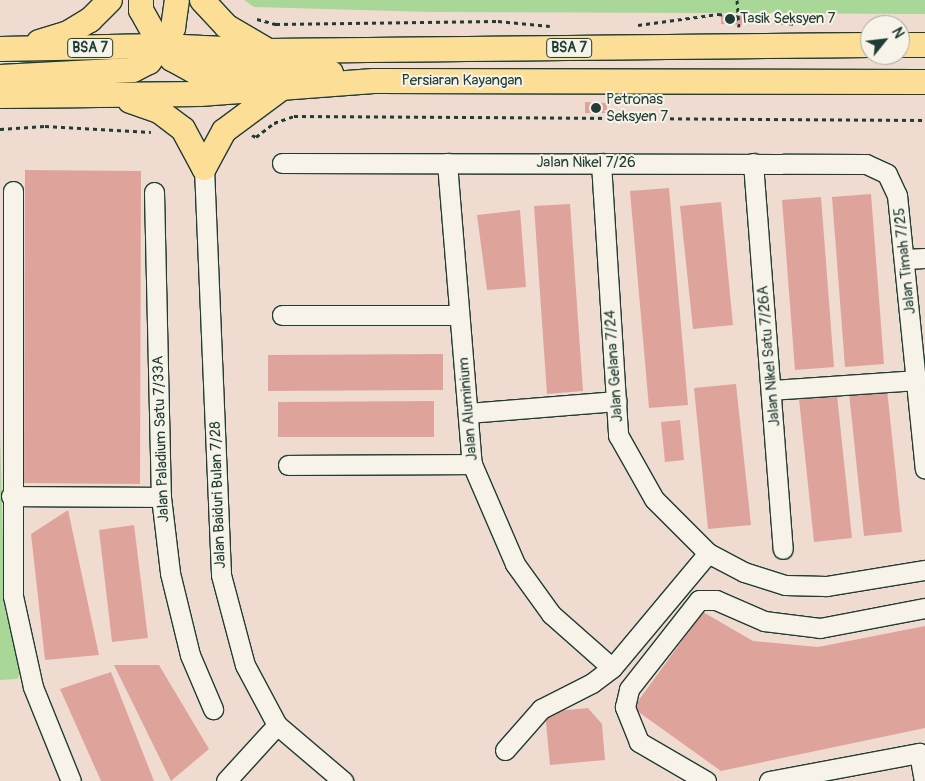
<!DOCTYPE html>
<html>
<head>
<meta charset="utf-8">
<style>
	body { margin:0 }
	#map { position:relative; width:925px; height:781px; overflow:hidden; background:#f0dbd1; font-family:Pangolin,sans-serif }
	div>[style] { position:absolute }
	.green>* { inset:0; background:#a9d797 }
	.building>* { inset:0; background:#dea49c }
	.path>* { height:3px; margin-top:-1.5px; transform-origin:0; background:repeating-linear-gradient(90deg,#1f3d34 0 4px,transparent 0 8px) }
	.roads { filter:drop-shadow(1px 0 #1f3d34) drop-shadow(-1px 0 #1f3d34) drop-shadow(0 1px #1f3d34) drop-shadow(0 -1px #1f3d34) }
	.minor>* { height:19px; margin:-9.5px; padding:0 9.5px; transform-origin:9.5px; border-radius:9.5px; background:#f7f3e8 }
	.major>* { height:24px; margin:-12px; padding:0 12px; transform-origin:12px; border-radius:12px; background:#fdde96 }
	.dots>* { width:14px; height:14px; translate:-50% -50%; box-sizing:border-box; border:2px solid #f7f3e8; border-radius:50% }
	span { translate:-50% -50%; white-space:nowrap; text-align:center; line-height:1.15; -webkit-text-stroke:4px #f7f3e8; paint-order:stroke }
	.shield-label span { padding:1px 4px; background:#f7f3e8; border:1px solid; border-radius:4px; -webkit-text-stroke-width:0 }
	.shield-label { font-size:14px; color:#1f3d34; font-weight:700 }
	.poi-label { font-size:15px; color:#1f3d34 }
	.left { translate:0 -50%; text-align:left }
	.street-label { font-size:15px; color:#1f3d34 }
	.north { position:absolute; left:860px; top:15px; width:50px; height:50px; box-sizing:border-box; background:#f7f3e8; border:1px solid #a1aaa0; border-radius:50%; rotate:61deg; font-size:14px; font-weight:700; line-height:20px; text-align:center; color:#1f3d34 }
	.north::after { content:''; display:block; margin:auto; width:18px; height:22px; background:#1f3d34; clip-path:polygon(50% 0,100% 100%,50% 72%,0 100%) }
</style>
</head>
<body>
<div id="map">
	<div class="green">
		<div style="clip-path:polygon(244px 0,925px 0,925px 14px,432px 12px,254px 7px)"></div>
		<div style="clip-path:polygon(0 433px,5px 611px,23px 670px,17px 679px,0 680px)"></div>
	</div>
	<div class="building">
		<div style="clip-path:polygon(721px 15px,742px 15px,742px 25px,721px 24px)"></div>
		<div style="clip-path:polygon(585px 102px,607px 103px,607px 113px,585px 113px)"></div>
		<div style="clip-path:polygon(25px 170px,141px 171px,140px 484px,24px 483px)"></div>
		<div style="clip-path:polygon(669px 188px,688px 405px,649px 408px,630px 191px)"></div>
		<div style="clip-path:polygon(871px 194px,884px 364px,845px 367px,832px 197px)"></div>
		<div style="clip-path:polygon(821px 197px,834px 367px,795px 370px,782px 200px)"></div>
		<div style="clip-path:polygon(721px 202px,733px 325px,693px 329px,680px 206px)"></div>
		<div style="clip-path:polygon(570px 204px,583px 391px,547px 394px,534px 206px)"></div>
		<div style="clip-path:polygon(520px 210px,526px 287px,487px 290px,477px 215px)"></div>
		<div style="clip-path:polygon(443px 354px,443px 390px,268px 391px,268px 355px)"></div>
		<div style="clip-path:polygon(736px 384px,751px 525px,708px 529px,694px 388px)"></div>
		<div style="clip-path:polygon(887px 389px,902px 532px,864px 536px,849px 393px)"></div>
		<div style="clip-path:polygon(837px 395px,852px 538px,814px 542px,799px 399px)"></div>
		<div style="clip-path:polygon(434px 401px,434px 437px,278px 437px,278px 402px)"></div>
		<div style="clip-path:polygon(680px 420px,684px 460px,665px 462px,661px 422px)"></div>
		<div style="clip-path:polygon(68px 510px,99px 655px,45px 660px,31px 534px)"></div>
		<div style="clip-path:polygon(134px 525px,148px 638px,112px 642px,99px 530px)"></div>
		<div style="clip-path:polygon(703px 612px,753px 641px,818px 647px,925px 626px,925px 728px,721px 771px,633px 708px)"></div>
		<div style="clip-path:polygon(114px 665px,159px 665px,209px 749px,171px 781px)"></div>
		<div style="clip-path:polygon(111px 672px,154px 781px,101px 781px,60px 689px)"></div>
		<div style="clip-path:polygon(588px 708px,602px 724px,605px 760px,550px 765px,545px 712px)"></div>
	</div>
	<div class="path">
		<div style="left:737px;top:0;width:27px;rotate:86deg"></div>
		<div style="left:257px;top:19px;width:20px;rotate:15deg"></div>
		<div style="left:276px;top:24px;width:222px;rotate:-0.8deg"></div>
		<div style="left:498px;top:21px;width:52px;rotate:5.5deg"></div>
		<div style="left:638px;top:25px;width:81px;rotate:-7.8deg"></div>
		<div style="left:718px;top:14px;width:78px;rotate:7.4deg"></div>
		<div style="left:0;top:129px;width:45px;rotate:-3.8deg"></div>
		<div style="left:45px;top:126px;width:106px;rotate:3.2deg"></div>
		<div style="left:252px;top:135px;width:4px;rotate:27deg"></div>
		<div style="left:256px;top:137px;width:23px;rotate:-38deg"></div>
		<div style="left:274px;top:123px;width:21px;rotate:-19deg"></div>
		<div style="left:294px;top:116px;width:631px;rotate:0.36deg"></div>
	</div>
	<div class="roads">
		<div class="minor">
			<div style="left:282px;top:163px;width:584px;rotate:0.1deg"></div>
			<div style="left:866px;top:164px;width:23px;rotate:25deg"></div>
			<div style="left:887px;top:174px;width:23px;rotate:65deg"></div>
			<div style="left:897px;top:195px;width:275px;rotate:84.2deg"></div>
			<div style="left:447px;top:163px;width:302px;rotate:85.3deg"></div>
			<div style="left:472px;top:464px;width:109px;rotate:66.7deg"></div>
			<div style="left:515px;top:564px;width:62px;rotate:54.2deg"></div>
			<div style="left:551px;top:614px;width:81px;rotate:41.5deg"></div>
			<div style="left:601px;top:163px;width:273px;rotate:86.4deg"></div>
			<div style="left:618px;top:435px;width:73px;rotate:60.6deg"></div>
			<div style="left:654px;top:499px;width:76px;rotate:45deg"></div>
			<div style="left:708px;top:553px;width:41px;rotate:27.8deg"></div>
			<div style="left:744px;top:572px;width:43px;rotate:17.6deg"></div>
			<div style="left:785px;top:585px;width:41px;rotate:1.4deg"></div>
			<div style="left:826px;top:586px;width:100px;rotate:-9.2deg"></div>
			<div style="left:753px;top:163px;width:387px;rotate:85.6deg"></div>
			<div style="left:204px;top:168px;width:407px;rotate:87.6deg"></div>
			<div style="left:221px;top:575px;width:93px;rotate:75.1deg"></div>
			<div style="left:245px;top:665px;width:68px;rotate:61.9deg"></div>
			<div style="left:277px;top:725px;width:87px;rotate:40.3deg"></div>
			<div style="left:13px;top:191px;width:405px;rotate:90deg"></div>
			<div style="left:13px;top:596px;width:93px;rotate:77.6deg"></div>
			<div style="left:33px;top:687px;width:101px;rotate:68deg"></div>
			<div style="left:154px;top:192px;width:305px;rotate:88.7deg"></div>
			<div style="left:161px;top:497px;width:77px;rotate:83.2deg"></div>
			<div style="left:170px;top:573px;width:84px;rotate:76.3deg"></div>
			<div style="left:190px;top:655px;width:59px;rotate:66.9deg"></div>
			<div style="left:905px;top:259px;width:20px;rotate:-3deg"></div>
			<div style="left:282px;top:315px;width:177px"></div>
			<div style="left:771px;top:390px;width:145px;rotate:-3.9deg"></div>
			<div style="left:468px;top:413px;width:149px;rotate:-4.6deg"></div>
			<div style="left:288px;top:465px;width:184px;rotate:-0.3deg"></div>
			<div style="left:11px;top:496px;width:150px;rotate:0.4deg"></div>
			<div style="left:505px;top:750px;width:55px;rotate:-48.7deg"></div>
			<div style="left:541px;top:709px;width:57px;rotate:-27deg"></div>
			<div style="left:592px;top:683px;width:25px;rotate:-37deg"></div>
			<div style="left:612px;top:668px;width:150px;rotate:-50.1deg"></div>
			<div style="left:226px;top:781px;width:76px;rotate:-47.7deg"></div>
			<div style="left:706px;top:781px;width:78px;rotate:-149.8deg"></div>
			<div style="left:639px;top:742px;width:38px;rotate:-112deg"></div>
			<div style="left:625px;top:707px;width:18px;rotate:-77deg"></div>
			<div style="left:629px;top:689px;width:113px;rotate:-51.8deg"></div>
			<div style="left:699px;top:600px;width:17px"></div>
			<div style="left:716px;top:600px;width:52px;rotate:23.6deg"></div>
			<div style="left:764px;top:621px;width:56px;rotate:7.1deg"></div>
			<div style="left:820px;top:628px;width:107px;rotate:-10.8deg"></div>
			<div style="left:769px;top:781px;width:153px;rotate:-10.6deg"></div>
			<div style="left:919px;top:753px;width:28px;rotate:80deg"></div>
		</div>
		<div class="major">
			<div style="left:141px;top:0;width:10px;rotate:90deg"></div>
			<div style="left:141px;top:10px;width:41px;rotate:60.9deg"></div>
			<div style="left:161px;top:46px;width:17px;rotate:50deg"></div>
			<div style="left:172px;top:59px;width:25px;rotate:29deg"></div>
			<div style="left:194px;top:71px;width:137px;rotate:0.8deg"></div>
			<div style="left:202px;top:0;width:35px;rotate:47deg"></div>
			<div style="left:226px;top:26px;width:45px;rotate:30.5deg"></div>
			<div style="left:39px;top:42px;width:30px;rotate:-17deg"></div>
			<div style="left:68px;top:33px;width:26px;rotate:-31deg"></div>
			<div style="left:90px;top:20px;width:28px;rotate:-45deg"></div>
			<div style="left:900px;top:45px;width:25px"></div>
			<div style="left:0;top:49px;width:161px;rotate:-1.1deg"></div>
			<div style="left:161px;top:46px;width:107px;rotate:2.7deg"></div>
			<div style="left:268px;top:51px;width:602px;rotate:-0.57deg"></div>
			<div style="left:0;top:77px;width:133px;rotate:-3deg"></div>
			<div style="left:133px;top:70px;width:18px;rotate:-27deg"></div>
			<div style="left:149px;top:62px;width:42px;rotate:-54.8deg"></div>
			<div style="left:173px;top:28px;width:28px;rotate:-82deg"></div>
			<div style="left:0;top:96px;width:200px;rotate:-0.6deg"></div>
			<div style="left:200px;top:94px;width:174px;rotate:-4.3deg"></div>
			<div style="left:374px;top:81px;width:551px;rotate:0.1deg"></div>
			<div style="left:130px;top:101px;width:31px;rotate:19deg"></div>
			<div style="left:159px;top:111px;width:30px;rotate:37deg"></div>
			<div style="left:183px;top:129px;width:44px;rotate:61.7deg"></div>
			<div style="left:204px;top:168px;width:42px;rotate:-61.6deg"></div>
			<div style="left:224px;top:131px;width:69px;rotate:-36.7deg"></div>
		</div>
	</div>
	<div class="dots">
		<div style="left:730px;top:19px;background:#1f3d34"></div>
		<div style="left:596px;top:108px;background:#1f3d34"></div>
	</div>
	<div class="shield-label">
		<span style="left:90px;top:48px">BSA 7</span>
		<span style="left:569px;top:48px">BSA 7</span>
	</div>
	<div class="poi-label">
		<span class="left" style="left:740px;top:19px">Tasik Seksyen 7</span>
		<span class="left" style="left:606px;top:108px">Petronas<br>Seksyen 7</span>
	</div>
	<div class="street-label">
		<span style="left:462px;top:81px">Persiaran Kayangan</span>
		<span style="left:586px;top:163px">Jalan Nikel 7/26</span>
		<span style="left:905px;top:261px;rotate:-96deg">Jalan Timah 7/25</span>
		<span style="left:769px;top:356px;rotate:-95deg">Jalan Nikel Satu 7/26A</span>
		<span style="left:614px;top:366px;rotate:-94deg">Jalan Gelana 7/24</span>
		<span style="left:468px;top:409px;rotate:-95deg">Jalan Aluminium</span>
		<span style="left:161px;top:439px;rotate:-92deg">Jalan Paladium Satu 7/33A</span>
		<span style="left:218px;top:495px;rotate:-92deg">Jalan Baiduri Bulan 7/28</span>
	</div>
	<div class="north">N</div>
</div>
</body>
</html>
